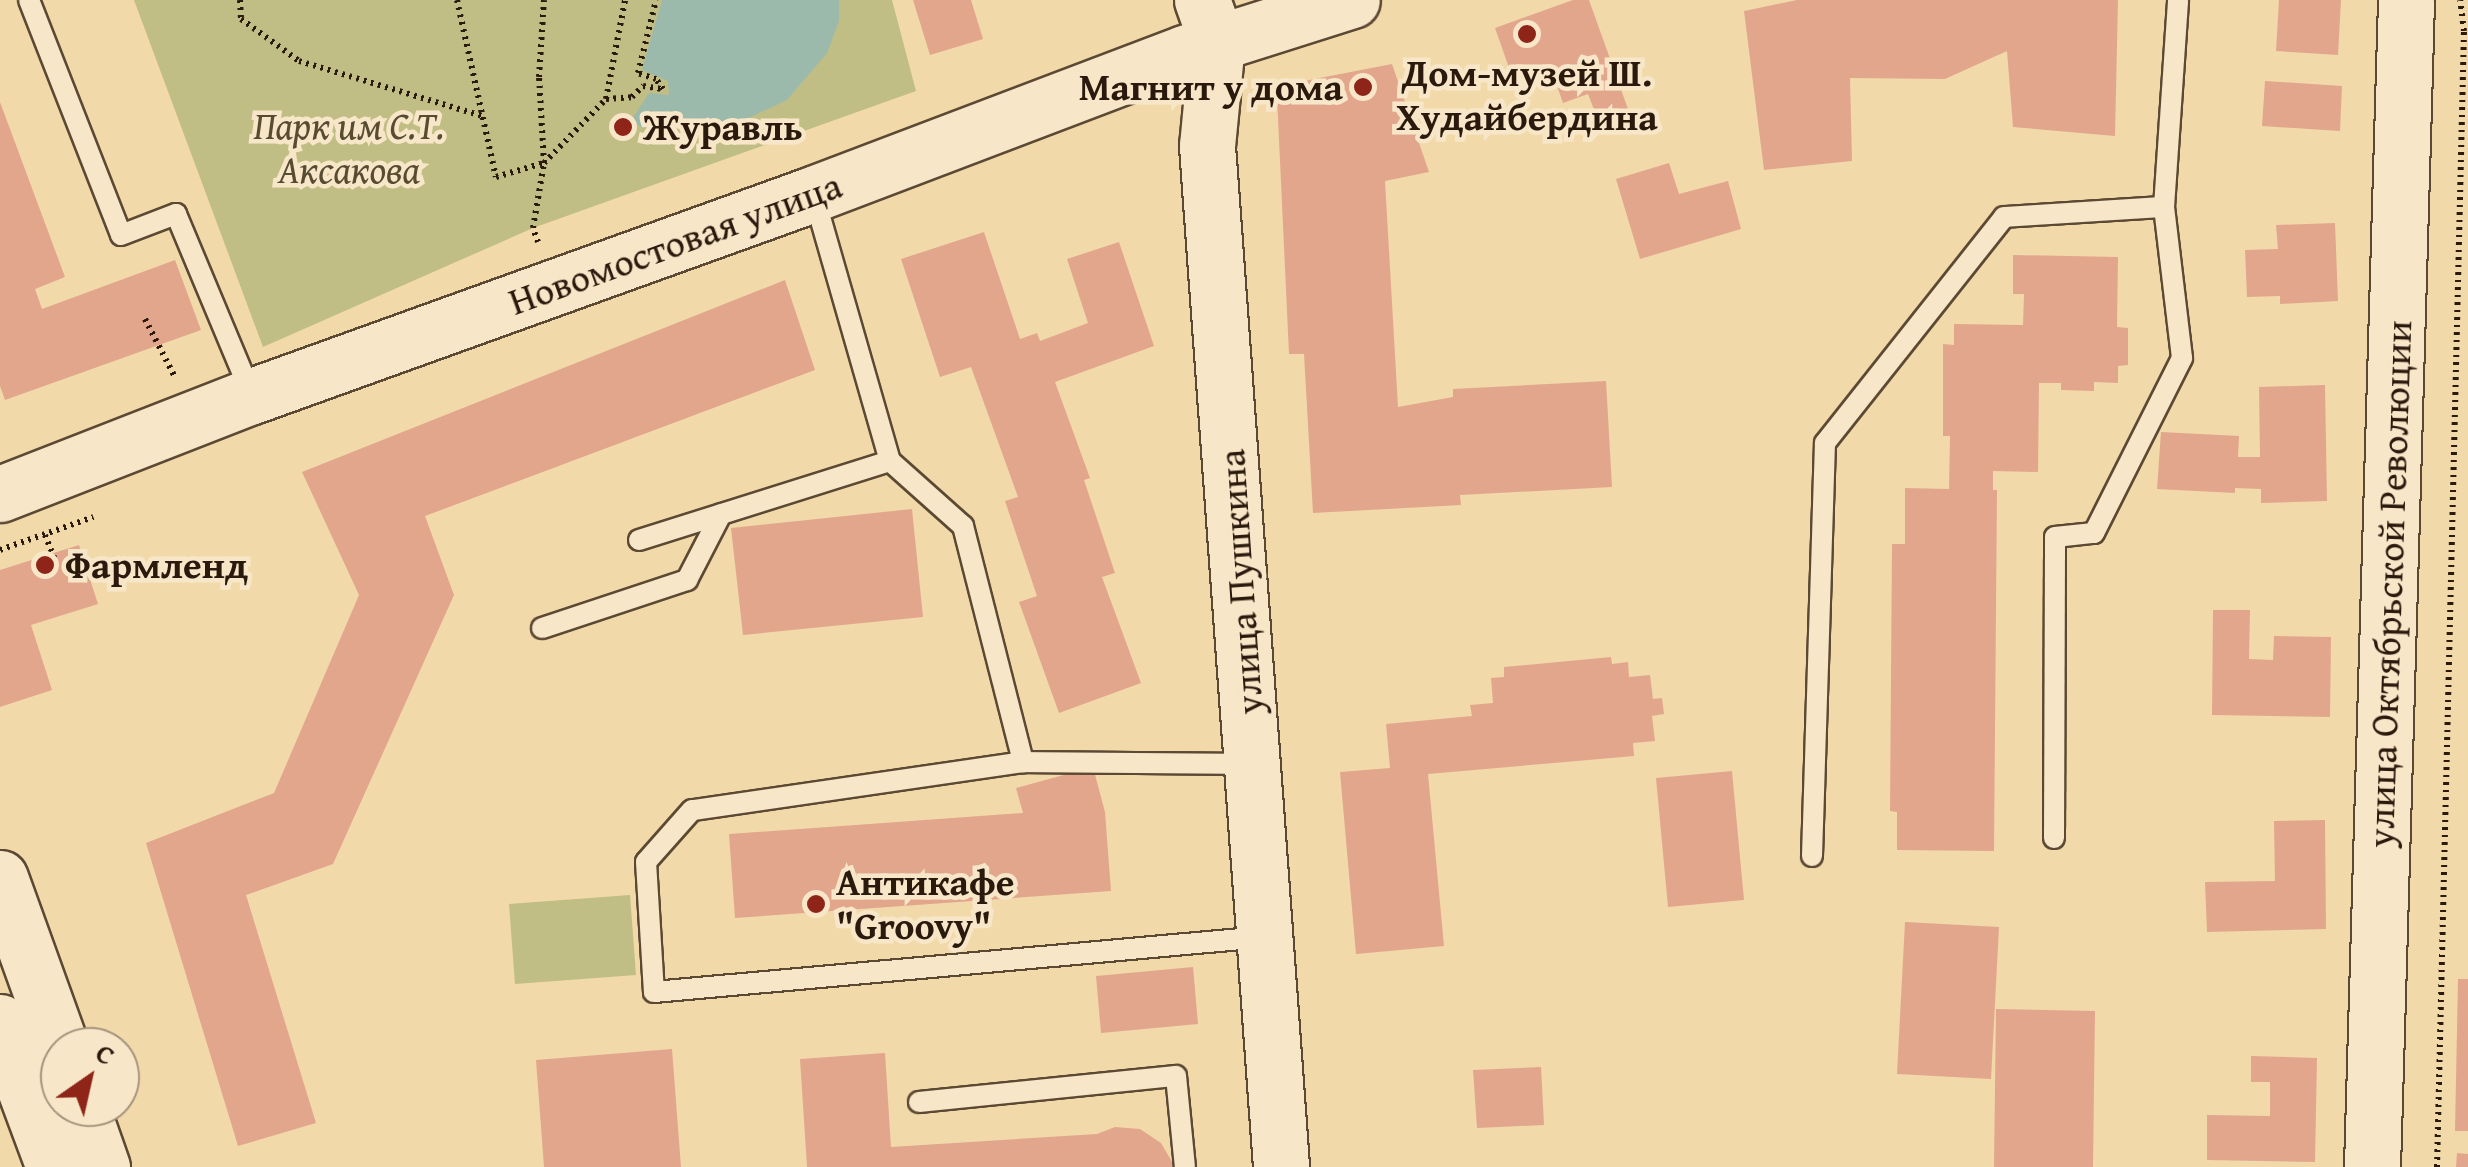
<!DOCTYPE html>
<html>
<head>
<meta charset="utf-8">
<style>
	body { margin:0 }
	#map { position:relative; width:2468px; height:1167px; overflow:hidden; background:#f2d9a9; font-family:"Gentium Book Plus",serif }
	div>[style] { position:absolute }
	.green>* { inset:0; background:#c0be84 }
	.water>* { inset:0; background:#9bbaab }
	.building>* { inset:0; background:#e2a68d }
	.path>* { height:6px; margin-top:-3px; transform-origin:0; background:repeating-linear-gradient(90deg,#2a190d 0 2.5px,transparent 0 7.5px) }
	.roads { filter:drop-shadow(2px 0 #5c4934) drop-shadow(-2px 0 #5c4934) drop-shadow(0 2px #5c4934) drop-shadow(0 -2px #5c4934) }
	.lane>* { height:20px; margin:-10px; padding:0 10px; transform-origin:10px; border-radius:10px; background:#f7e6c7 }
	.secondary>* { height:55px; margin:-27.5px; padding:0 27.5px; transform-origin:27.5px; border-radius:27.5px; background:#f7e6c7 }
	.dots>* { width:28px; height:28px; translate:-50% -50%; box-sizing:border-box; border:5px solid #f7e6c7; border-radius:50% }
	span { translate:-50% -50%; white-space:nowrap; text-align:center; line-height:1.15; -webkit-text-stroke:9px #f7e6c7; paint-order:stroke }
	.poi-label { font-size:38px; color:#2a190d; font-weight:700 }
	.right { translate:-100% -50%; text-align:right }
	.left { translate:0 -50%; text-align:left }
	.park-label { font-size:38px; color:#574b31; font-style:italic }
	.street-label { font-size:38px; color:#2a190d }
	.north { position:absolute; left:40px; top:1027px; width:100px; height:100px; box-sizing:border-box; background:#f7e6c7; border:2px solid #a5947d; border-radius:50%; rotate:34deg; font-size:28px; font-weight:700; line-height:40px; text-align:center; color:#2a190d }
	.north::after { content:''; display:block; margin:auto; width:35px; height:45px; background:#8f2418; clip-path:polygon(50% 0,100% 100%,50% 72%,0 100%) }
</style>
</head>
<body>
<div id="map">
	<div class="green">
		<div style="clip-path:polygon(134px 0,892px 0,916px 91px,533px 228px,263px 347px)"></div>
		<div style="clip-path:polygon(630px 895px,636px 975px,515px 984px,509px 904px)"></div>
	</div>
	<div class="water">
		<div style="clip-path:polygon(662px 0,839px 0,839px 21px,827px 53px,787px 100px,744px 120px,642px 128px,632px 119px,649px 93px,669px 95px,668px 81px,642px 70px)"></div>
	</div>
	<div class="building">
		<div style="clip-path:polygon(913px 0,971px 0,983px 39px,930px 55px)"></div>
		<div style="clip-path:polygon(1573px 0,1589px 0,1628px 109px,1598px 120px,1588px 94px,1563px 103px,1550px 66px,1513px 79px,1495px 28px)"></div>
		<div style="clip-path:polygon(1797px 0,2118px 0,2115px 136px,2013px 127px,2007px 51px,1945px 79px,1850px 78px,1852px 161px,1764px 170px,1744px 11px)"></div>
		<div style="clip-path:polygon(2279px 0,2341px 0,2338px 55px,2276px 51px)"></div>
		<div style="clip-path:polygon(1392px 64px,1429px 172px,1385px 181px,1398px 407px,1453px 397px,1453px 389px,1606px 381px,1612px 487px,1460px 495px,1461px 505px,1313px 513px,1304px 354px,1289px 354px,1277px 97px,1299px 82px)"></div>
		<div style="clip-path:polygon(2265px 81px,2342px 86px,2340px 131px,2262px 126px)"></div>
		<div style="clip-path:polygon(0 102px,65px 277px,35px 289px,42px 309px,175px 260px,201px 330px,5px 400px,0 386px)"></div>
		<div style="clip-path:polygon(1669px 163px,1679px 194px,1728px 181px,1741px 229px,1640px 259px,1616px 179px)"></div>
		<div style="clip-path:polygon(2335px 223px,2338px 301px,2280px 304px,2280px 296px,2247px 297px,2245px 250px,2278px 249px,2276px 225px)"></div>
		<div style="clip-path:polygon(984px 232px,1020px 339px,1037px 333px,1040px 341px,1088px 323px,1067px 259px,1119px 242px,1154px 346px,1055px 382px,1090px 478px,1084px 480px,1115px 573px,1102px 577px,1141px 683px,1059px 713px,1019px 602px,1037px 596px,1005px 501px,1018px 497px,971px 367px,940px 377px,901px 259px)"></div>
		<div style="clip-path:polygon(2013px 255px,2118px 257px,2117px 327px,2128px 328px,2128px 365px,2118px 366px,2118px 383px,2094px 382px,2094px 391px,2061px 390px,2061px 383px,2039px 383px,2038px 472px,1993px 471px,1993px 490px,1997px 490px,1994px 851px,1897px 850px,1897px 812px,1890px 811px,1892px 544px,1905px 544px,1905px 488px,1949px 489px,1950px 436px,1943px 436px,1943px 344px,1954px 345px,1954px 324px,2023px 325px,2024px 294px,2013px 294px)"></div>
		<div style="clip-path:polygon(785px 280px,815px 370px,425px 516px,454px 595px,333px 864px,246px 895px,316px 1123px,238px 1146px,146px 843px,274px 793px,359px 595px,302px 472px)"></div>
		<div style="clip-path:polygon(2325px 385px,2327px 501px,2261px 503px,2261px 489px,2235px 488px,2235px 493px,2157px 489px,2161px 432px,2239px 436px,2238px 457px,2260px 457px,2259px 387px)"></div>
		<div style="clip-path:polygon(912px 509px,923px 617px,743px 635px,731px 528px)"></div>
		<div style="clip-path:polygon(79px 545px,98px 604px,31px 625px,52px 690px,0 707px,0 570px)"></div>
		<div style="clip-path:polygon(2213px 610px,2250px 610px,2249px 659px,2273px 660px,2274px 636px,2331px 637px,2330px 717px,2212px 715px)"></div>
		<div style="clip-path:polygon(1611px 657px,1612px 664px,1628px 662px,1629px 677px,1650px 675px,1653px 699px,1662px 698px,1664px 714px,1652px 716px,1655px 741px,1633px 743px,1634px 756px,1428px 774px,1444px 946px,1356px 954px,1340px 772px,1390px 768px,1386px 724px,1472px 716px,1470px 705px,1493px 703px,1491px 678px,1504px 677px,1504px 667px)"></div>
		<div style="clip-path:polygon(1093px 767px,1105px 812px,1111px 891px,735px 918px,729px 834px,1023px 813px,1016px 788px)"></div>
		<div style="clip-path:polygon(1732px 771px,1744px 900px,1668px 907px,1656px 778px)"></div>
		<div style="clip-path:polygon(2325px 820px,2326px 929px,2207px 932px,2205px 882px,2275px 881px,2274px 821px)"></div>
		<div style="clip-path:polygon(1905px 922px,1999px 927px,1991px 1079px,1897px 1074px)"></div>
		<div style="clip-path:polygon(1193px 967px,1198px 1024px,1101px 1033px,1096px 976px)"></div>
		<div style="clip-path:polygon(2458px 979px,2468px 979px,2468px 1131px,2455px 1131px)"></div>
		<div style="clip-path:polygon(1996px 1009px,2095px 1011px,2093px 1167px,1994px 1167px)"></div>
		<div style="clip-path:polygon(672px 1049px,681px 1167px,544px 1167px,536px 1060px)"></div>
		<div style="clip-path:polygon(885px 1053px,891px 1147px,1097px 1134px,1115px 1127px,1140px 1129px,1161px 1143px,1175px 1167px,807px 1167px,800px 1059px)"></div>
		<div style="clip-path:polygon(2251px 1056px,2317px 1058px,2315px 1162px,2207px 1160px,2207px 1115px,2270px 1116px,2270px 1082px,2251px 1082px)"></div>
		<div style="clip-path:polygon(1541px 1067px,1544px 1125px,1477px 1128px,1473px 1070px)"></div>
		<div style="clip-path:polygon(2457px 1153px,2468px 1154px,2468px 1167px,2456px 1167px)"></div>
	</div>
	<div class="path">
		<div style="left:240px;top:0;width:19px;rotate:87deg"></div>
		<div style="left:241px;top:19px;width:72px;rotate:35.9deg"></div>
		<div style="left:299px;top:61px;width:191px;rotate:16.7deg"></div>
		<div style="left:457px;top:0;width:181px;rotate:77.6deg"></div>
		<div style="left:496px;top:177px;width:50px;rotate:-16.3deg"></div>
		<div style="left:544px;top:163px;width:86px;rotate:-93.3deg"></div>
		<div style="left:539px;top:77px;width:77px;rotate:-86.3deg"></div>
		<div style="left:606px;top:99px;width:101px;rotate:-79.1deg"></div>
		<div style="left:538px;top:242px;width:15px;rotate:-110deg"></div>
		<div style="left:533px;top:228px;width:66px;rotate:-80.4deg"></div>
		<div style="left:544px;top:163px;width:89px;rotate:-45.9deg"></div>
		<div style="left:606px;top:99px;width:26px;rotate:-4deg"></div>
		<div style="left:632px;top:97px;width:16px;rotate:-45deg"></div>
		<div style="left:643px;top:86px;width:20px;rotate:9deg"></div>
		<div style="left:663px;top:89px;width:12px;rotate:-125deg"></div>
		<div style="left:656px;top:79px;width:19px;rotate:-162deg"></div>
		<div style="left:638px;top:73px;width:75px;rotate:-76.1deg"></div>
		<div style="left:145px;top:319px;width:65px;rotate:62.7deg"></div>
		<div style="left:45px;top:535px;width:29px;rotate:68deg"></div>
		<div style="left:56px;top:562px;width:11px;rotate:165deg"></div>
		<div style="left:0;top:550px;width:99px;rotate:-19.5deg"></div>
		<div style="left:2437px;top:1167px;width:1136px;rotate:-88.64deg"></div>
		<div style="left:2464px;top:31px;width:31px;rotate:-97deg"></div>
	</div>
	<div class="roads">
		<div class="lane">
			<div style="left:29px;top:0;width:252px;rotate:68.6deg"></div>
			<div style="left:121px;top:235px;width:59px;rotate:-20.9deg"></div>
			<div style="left:176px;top:214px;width:197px;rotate:67.3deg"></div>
			<div style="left:814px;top:196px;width:276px;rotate:74deg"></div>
			<div style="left:890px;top:461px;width:98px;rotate:41.7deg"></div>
			<div style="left:963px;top:526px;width:244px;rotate:75.7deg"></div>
			<div style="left:639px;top:540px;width:263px;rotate:-17.5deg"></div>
			<div style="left:542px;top:628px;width:153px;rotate:-18.3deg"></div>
			<div style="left:687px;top:580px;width:74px;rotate:-62.7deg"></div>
			<div style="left:1248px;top:764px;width:225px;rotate:-179.5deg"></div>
			<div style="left:1023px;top:762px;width:334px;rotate:171.7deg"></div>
			<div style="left:692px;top:810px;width:69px;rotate:131.5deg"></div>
			<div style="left:646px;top:862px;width:130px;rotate:86.5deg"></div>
			<div style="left:654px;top:992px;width:611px;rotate:-5.16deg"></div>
			<div style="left:2054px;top:838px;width:301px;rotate:-89.8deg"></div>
			<div style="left:2055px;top:537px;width:39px;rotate:-6deg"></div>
			<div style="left:2094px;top:533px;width:196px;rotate:-63.3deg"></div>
			<div style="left:2182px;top:358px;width:152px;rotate:-96.8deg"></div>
			<div style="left:1812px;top:856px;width:413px;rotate:-88.2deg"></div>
			<div style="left:1825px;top:443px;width:288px;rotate:-51.6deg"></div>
			<div style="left:2004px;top:217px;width:160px;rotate:-3.6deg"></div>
			<div style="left:2164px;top:207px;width:207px;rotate:-86.1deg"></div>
			<div style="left:919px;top:1102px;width:258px;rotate:-5.8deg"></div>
			<div style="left:1176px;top:1076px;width:91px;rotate:84.4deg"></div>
		</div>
		<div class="secondary">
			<div style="left:1202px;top:0;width:45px;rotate:70.3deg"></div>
			<div style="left:1217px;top:42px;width:104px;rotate:95.5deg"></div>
			<div style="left:1207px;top:146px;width:1024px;rotate:85.85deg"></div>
			<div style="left:0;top:494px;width:270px;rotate:-21.3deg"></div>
			<div style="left:252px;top:396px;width:596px;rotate:-19.8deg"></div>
			<div style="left:813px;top:194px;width:398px;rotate:-20.8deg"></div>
			<div style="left:1185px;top:53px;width:175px;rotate:-17.6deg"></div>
			<div style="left:0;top:878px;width:180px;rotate:70.2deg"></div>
			<div style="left:0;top:1022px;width:155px;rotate:69.6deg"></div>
			<div style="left:81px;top:1107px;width:64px;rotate:70.7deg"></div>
			<div style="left:2372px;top:1167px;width:1167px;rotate:-88.33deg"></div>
		</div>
	</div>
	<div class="dots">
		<div style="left:1527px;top:34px;background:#8f2418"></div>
		<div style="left:1363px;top:87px;background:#8f2418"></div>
		<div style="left:623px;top:127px;background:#8f2418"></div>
		<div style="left:45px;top:565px;background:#8f2418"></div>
		<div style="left:816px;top:904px;background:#8f2418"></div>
	</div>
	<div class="poi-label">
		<span style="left:1527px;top:95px">Дом-музей Ш.<br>Худайбердина</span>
		<span class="right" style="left:1343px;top:87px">Магнит у дома</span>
		<span class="left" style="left:643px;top:127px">Журавль</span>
		<span class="left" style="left:65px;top:565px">Фармленд</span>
		<span class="left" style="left:836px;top:904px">Антикафе<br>"Groovy"</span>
	</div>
	<div class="park-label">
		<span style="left:349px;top:148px">Парк им С.Т.<br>Аксакова</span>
	</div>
	<div class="street-label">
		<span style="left:675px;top:243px;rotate:-20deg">Новомостовая улица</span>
		<span style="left:1240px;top:582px;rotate:-94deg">улица Пушкина</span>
		<span style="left:2389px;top:584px;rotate:-88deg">улица Октябрьской Революции</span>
	</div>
	<div class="north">С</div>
</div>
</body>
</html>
